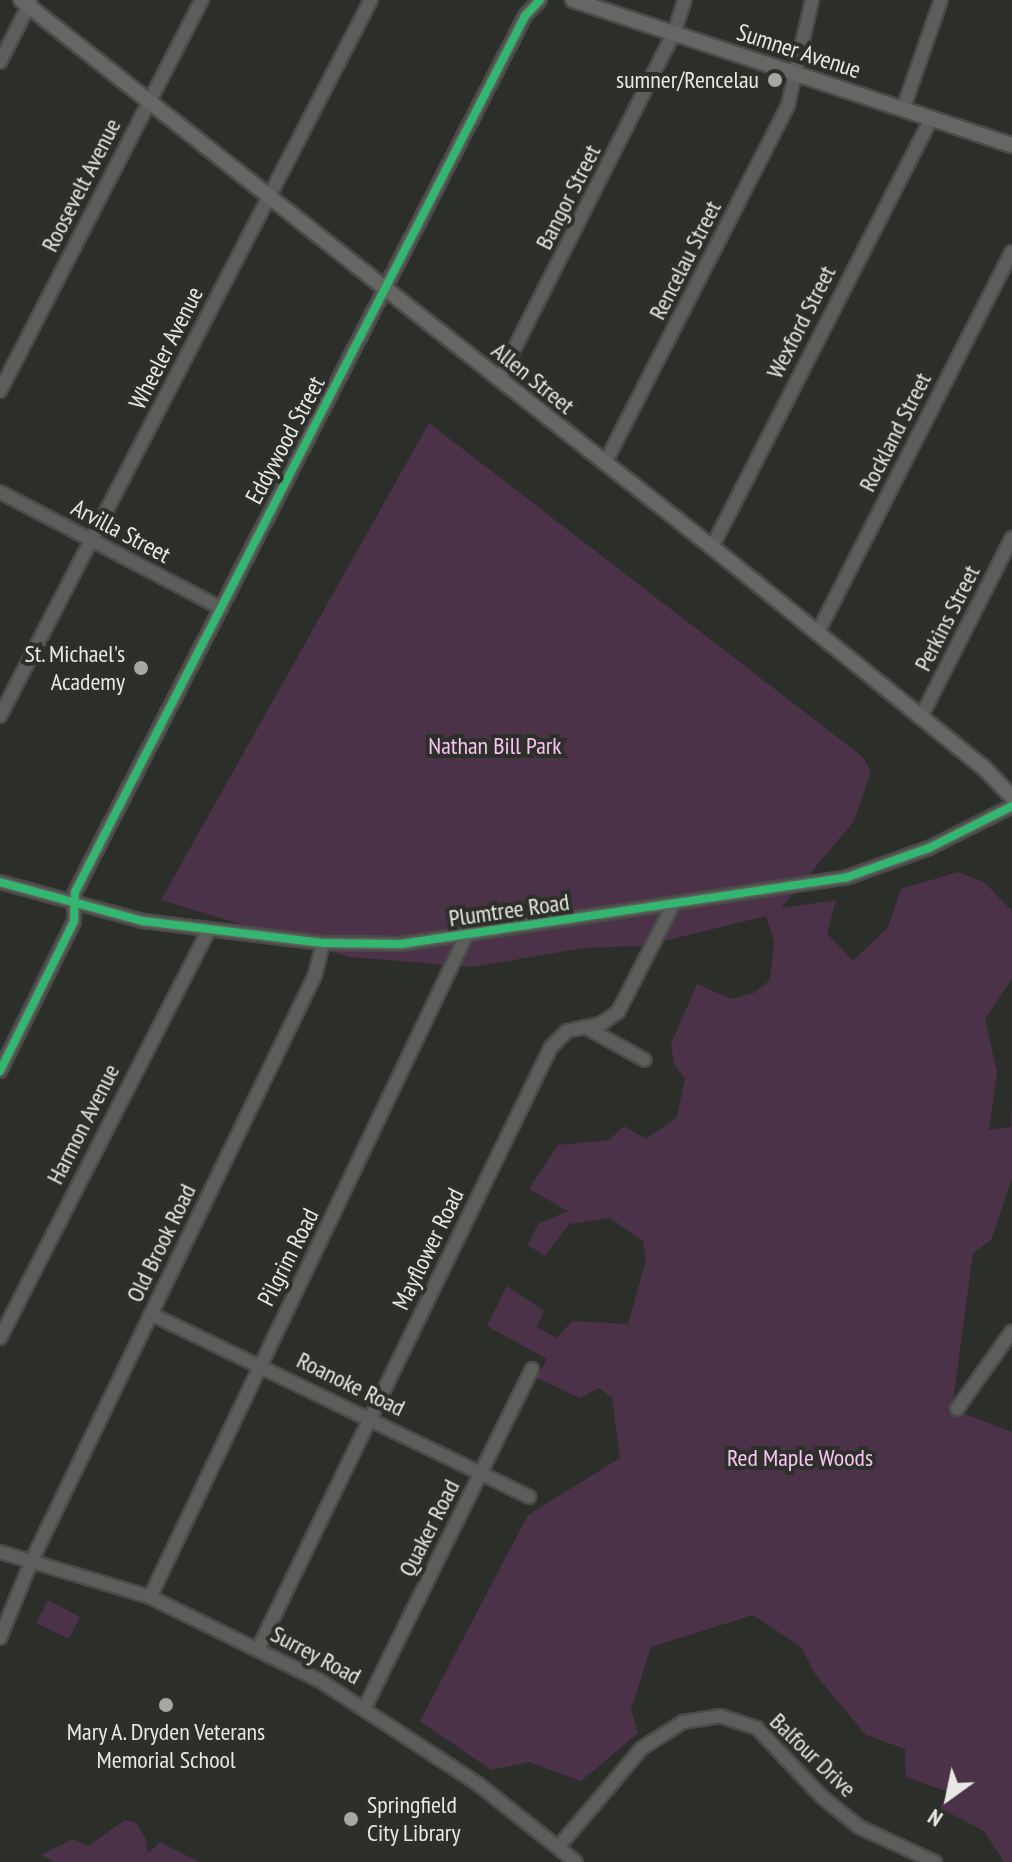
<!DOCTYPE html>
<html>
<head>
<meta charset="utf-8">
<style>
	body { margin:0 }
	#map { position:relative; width:1012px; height:1862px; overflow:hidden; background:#2c2e2a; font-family:"PT Sans Narrow",sans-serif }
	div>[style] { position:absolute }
	.green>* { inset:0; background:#4b3249 }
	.roads { filter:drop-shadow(2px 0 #4a4b49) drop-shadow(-2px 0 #4a4b49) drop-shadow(0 2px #4a4b49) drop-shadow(0 -2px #4a4b49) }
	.minor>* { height:12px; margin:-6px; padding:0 6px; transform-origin:6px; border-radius:6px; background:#5d5e5c }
	.major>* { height:14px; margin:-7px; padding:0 7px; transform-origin:7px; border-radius:7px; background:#666765 }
	.cycleway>* { height:8px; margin:-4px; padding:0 4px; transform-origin:4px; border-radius:4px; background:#33b770 }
	.dots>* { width:22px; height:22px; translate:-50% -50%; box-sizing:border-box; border:4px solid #2d2f29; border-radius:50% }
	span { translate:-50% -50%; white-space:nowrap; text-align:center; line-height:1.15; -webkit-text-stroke:8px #2d2f29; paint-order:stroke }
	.street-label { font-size:24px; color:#e8e9e5 }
	.poi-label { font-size:24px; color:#e8e9e5 }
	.right { translate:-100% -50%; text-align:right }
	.left { translate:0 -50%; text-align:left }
	.park-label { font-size:24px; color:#f8c3f5 }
	.north { position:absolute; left:908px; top:1758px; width:80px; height:80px; -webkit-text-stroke:6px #2d2f29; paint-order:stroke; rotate:213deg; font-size:22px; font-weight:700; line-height:32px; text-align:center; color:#e8e9e5 }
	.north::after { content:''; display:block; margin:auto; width:28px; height:36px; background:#e8e9e5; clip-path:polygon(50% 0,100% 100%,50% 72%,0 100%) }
</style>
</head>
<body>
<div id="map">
	<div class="green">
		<div style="clip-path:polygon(429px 423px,863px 757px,871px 772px,854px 821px,781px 908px,836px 900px,827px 934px,853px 961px,888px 927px,901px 889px,958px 872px,984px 882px,1012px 911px,1012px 979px,985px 1019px,997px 1072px,989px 1130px,1011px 1127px,1012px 1098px,1012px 1179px,991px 1240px,973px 1253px,952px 1409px,1012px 1432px,1012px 1862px,1004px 1862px,984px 1831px,940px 1808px,948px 1792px,906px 1777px,905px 1749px,866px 1735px,815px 1674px,801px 1647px,753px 1615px,651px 1647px,631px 1709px,638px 1733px,581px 1781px,529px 1762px,491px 1770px,420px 1721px,528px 1515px,620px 1458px,612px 1398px,599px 1388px,580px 1398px,537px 1378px,547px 1359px,487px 1326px,507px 1286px,544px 1311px,537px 1327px,557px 1338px,572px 1321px,628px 1324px,646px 1260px,643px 1241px,610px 1218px,569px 1224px,545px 1256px,528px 1245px,538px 1224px,568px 1211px,529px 1189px,558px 1145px,609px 1140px,624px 1126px,646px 1139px,677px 1117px,685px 1079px,674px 1064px,671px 1044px,697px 984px,731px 999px,754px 993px,770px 980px,774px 942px,766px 916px,644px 946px,584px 948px,472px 967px,349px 957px,161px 900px)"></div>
		<div style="clip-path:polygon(48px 1600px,80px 1617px,69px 1639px,36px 1623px)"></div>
		<div style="clip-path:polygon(125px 1820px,136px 1823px,145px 1837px,148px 1853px,160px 1842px,199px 1862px,55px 1862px,41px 1855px,73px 1839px,88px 1846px)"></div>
	</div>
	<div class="roads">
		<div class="minor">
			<div style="left:0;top:62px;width:68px;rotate:-63.1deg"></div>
			<div style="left:903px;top:109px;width:115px;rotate:-70.8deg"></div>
			<div style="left:499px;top:379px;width:388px;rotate:-63.2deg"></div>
			<div style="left:674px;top:33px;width:35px;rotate:-72deg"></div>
			<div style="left:0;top:391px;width:440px;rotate:-62.7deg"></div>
			<div style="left:605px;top:463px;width:402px;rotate:-62.9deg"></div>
			<div style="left:788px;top:105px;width:108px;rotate:-77.1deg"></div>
			<div style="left:0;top:492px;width:250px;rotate:27.7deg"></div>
			<div style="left:712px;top:547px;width:481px;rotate:-62.9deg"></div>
			<div style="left:817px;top:634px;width:429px;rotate:-63deg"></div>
			<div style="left:0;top:716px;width:806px;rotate:-62.61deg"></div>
			<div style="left:921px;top:717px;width:201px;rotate:-63.1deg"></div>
			<div style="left:0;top:882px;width:148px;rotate:15.3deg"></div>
			<div style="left:143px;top:921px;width:181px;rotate:7deg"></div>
			<div style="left:323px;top:943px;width:78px;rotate:0.7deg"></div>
			<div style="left:401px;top:944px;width:449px;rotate:-8.5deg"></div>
			<div style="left:845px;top:878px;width:89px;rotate:-19.7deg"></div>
			<div style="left:929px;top:848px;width:93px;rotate:-26.8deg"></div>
			<div style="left:585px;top:1027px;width:68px;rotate:28.8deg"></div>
			<div style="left:0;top:1071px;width:167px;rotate:-63.7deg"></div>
			<div style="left:74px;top:921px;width:29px;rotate:-88deg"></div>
			<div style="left:75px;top:892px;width:985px;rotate:-62.81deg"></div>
			<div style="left:525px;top:16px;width:22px;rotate:-47deg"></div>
			<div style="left:151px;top:1314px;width:420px;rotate:25.8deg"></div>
			<div style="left:0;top:1338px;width:457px;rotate:-62.9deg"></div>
			<div style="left:957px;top:1409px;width:95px;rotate:-54.8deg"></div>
			<div style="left:0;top:1552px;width:157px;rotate:16.7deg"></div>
			<div style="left:150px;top:1597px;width:188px;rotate:26.2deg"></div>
			<div style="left:319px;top:1680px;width:190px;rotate:33.2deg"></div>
			<div style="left:478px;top:1784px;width:125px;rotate:38.5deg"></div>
			<div style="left:150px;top:1597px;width:733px;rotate:-64.45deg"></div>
			<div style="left:0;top:1638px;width:84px;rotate:-67.7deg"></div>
			<div style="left:32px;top:1560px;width:650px;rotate:-64.18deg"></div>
			<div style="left:315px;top:975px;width:33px;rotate:-76deg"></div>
			<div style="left:258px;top:1649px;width:670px;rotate:-64.05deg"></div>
			<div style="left:551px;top:1047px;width:23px;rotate:-45deg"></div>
			<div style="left:567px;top:1031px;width:35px;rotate:-12deg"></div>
			<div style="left:601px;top:1024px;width:21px;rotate:-35deg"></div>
			<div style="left:618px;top:1012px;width:120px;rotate:-62.8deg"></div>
			<div style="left:365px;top:1707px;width:377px;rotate:-63.7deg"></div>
			<div style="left:560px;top:1845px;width:127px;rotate:-49.8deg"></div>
			<div style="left:642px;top:1748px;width:49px;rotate:-32.4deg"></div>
			<div style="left:683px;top:1722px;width:37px;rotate:-9deg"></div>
			<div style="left:720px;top:1716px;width:39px;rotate:18deg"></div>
			<div style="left:757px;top:1728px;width:93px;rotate:46.7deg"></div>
			<div style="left:821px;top:1796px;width:49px;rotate:39.2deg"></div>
			<div style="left:859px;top:1827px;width:84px;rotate:24.7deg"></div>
		</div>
		<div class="major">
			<div style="left:21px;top:0;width:881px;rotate:38.37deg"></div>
			<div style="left:712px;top:547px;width:349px;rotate:39.1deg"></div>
			<div style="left:983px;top:767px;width:42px;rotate:46deg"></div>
			<div style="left:573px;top:0;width:462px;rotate:18.3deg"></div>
		</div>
	</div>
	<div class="cycleway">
		<div style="left:0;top:882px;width:148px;rotate:15.3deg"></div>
		<div style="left:143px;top:921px;width:181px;rotate:7deg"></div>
		<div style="left:323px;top:943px;width:78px;rotate:0.7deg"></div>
		<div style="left:401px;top:944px;width:449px;rotate:-8.5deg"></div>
		<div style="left:845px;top:878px;width:89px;rotate:-19.7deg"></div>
		<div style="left:929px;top:848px;width:93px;rotate:-26.8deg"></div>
		<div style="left:0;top:1071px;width:167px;rotate:-63.7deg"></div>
		<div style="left:74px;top:921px;width:29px;rotate:-88deg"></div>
		<div style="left:75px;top:892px;width:985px;rotate:-62.81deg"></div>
		<div style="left:525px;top:16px;width:22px;rotate:-47deg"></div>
	</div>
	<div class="dots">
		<div style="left:775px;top:80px;background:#a6a8a4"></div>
		<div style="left:141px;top:668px;background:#a6a8a4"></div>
		<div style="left:166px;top:1705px;background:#a6a8a4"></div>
		<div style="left:351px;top:1819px;background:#a6a8a4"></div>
	</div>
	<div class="street-label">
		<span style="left:799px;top:51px;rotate:18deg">Sumner Avenue</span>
		<span style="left:81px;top:185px;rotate:-63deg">Roosevelt Avenue</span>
		<span style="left:568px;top:197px;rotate:-63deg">Bangor Street</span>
		<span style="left:685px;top:260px;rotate:-63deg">Rencelau Street</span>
		<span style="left:801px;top:322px;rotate:-63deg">Wexford Street</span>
		<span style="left:166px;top:348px;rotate:-63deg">Wheeler Avenue</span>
		<span style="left:533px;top:378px;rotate:39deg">Allen Street</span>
		<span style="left:895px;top:432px;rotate:-63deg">Rockland Street</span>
		<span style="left:285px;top:440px;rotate:-62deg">Eddywood Street</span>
		<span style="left:121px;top:531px;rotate:28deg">Arvilla Street</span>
		<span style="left:947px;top:618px;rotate:-63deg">Perkins Street</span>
		<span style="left:509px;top:910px;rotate:-8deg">Plumtree Road</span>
		<span style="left:83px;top:1124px;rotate:-63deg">Harmon Avenue</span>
		<span style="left:161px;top:1243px;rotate:-64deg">Old Brook Road</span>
		<span style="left:428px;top:1249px;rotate:-64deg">Mayflower Road</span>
		<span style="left:288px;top:1257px;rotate:-63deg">Pilgrim Road</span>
		<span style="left:351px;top:1384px;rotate:26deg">Roanoke Road</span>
		<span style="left:429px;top:1528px;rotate:-63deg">Quaker Road</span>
		<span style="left:316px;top:1655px;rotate:28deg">Surrey Road</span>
		<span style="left:813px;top:1755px;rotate:44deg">Balfour Drive</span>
	</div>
	<div class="poi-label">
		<span class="right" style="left:759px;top:80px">sumner/Rencelau</span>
		<span class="right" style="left:125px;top:668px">St. Michael's<br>Academy</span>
		<span style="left:166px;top:1746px">Mary A. Dryden Veterans<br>Memorial School</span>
		<span class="left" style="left:367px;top:1819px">Springfield<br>City Library</span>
	</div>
	<div class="park-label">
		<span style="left:495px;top:746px">Nathan Bill Park</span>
		<span style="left:800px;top:1458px">Red Maple Woods</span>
	</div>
	<div class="north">N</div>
</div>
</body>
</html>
